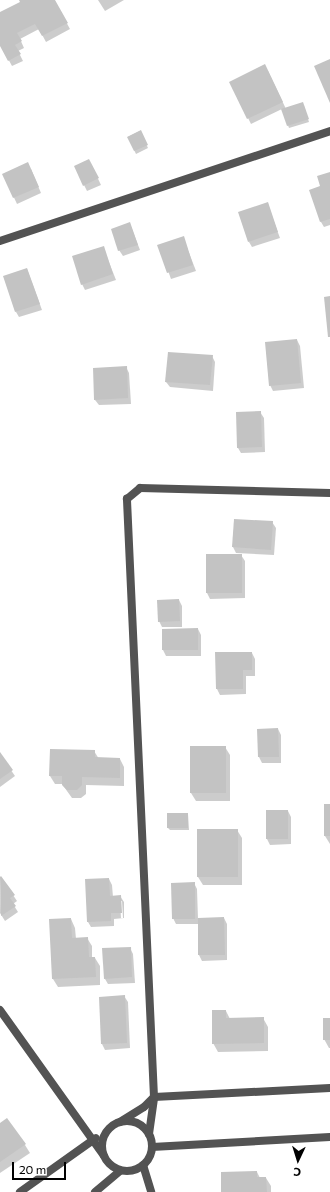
<!DOCTYPE html>
<html>
<head>
<meta charset="utf-8">
<style>
	body { margin:0 }
	#map { position:relative; width:330px; height:1192px; overflow:hidden; background:#fff; font-family:Commissioner,sans-serif }
	div>[style] { position:absolute }
	.shadow>* { inset:0; background:#0003 }
	.building>* { inset:0; background:#c3c3c3 }
	.street>* { height:8px; margin:-4px; padding:0 4px; transform-origin:4px; border-radius:4px; background:#535353 }
	.street>.ring { margin:-4px; padding:0; box-sizing:content-box; background:none; border:8px solid #535353; border-radius:50% }
	span { translate:-50% -50%; white-space:nowrap; text-align:center; line-height:1.15; -webkit-text-stroke:4px #fff; paint-order:stroke }
	.north { position:absolute; left:278px; top:1140px; width:40px; height:40px; -webkit-text-stroke:3px #fff; paint-order:stroke; rotate:184deg; font-size:11px; font-weight:700; line-height:16px; text-align:center; color:#000 }
	.north::after { content:''; display:block; margin:auto; width:14px; height:18px; background:#000; clip-path:polygon(50% 0,100% 100%,50% 72%,0 100%) }
	.scale { position:absolute; left:12px; top:1162px; width:54px; height:18px; box-sizing:border-box; border:2px solid #000; border-top:0; padding-left:5px; font-size:12px; line-height:14px; white-space:nowrap; color:#000; -webkit-text-stroke:3px #fff; paint-order:stroke }
</style>
</head>
<body>
<div id="map">
	<div class="shadow">
		<div style="clip-path:polygon(20px 0,54px 0,70px 29px,46px 42px,39px 29px,20px 39px,24px 48px,18px 51px,23px 61px,12px 66px,0 44px,0 14px,21px 2px)"></div>
		<div style="clip-path:polygon(98px 0,124px 0,105px 11px)"></div>
		<div style="clip-path:polygon(268px 71px,286px 109px,304px 106px,309px 122px,289px 128px,282px 109px,251px 124px,230px 82px)"></div>
		<div style="clip-path:polygon(140px 131px,148px 148px,136px 154px,128px 137px)"></div>
		<div style="clip-path:polygon(92px 166px,101px 185px,87px 191px,75px 167px)"></div>
		<div style="clip-path:polygon(31px 169px,41px 193px,17px 204px,3px 174px)"></div>
		<div style="clip-path:polygon(330px 173px,330px 225px,324px 227px,321px 222px,322px 186px)"></div>
		<div style="clip-path:polygon(267px 203px,280px 238px,252px 247px,249px 242px)"></div>
		<div style="clip-path:polygon(130px 224px,140px 250px,123px 256px,119px 250px)"></div>
		<div style="clip-path:polygon(183px 237px,196px 271px,171px 279px,159px 246px)"></div>
		<div style="clip-path:polygon(103px 247px,116px 280px,85px 290px,82px 284px)"></div>
		<div style="clip-path:polygon(27px 269px,42px 310px,19px 317px,16px 312px)"></div>
		<div style="clip-path:polygon(297px 340px,300px 346px,304px 388px,273px 391px,270px 385px)"></div>
		<div style="clip-path:polygon(212px 356px,215px 362px,213px 391px,170px 387px,166px 382px)"></div>
		<div style="clip-path:polygon(126px 367px,129px 373px,131px 404px,99px 405px,95px 400px)"></div>
		<div style="clip-path:polygon(260px 412px,264px 418px,265px 452px,241px 453px,238px 448px)"></div>
		<div style="clip-path:polygon(272px 522px,276px 528px,274px 555px,236px 553px,233px 547px)"></div>
		<div style="clip-path:polygon(241px 555px,245px 561px,245px 598px,210px 599px,207px 593px)"></div>
		<div style="clip-path:polygon(179px 600px,182px 606px,182px 627px,162px 627px,159px 621px)"></div>
		<div style="clip-path:polygon(198px 629px,201px 635px,201px 656px,166px 656px,163px 650px,163px 630px)"></div>
		<div style="clip-path:polygon(252px 653px,255px 659px,255px 676px,246px 676px,246px 694px,220px 695px,217px 689px)"></div>
		<div style="clip-path:polygon(278px 729px,281px 735px,281px 763px,262px 763px,259px 757px)"></div>
		<div style="clip-path:polygon(225px 747px,230px 755px,230px 801px,196px 801px,191px 793px)"></div>
		<div style="clip-path:polygon(94px 751px,99px 759px,120px 759px,124px 767px,124px 786px,86px 785px,86px 794px,81px 798px,72px 798px,62px 784px,55px 784px,50px 776px)"></div>
		<div style="clip-path:polygon(0 754px,15px 776px,0 787px)"></div>
		<div style="clip-path:polygon(330px 805px,330px 844px,325px 836px)"></div>
		<div style="clip-path:polygon(288px 811px,291px 817px,291px 844px,270px 845px,267px 839px)"></div>
		<div style="clip-path:polygon(188px 814px,189px 830px,170px 830px,168px 828px)"></div>
		<div style="clip-path:polygon(198px 830px,237px 830px,242px 838px,242px 885px,203px 885px,198px 877px)"></div>
		<div style="clip-path:polygon(1px 877px,17px 901px,13px 904px,18px 912px,5px 921px,0 913px)"></div>
		<div style="clip-path:polygon(evenodd,109px 879px,112px 885px,113px 897px,120px 896px,124px 902px,124px 918px,114px 919px,114px 926px,91px 927px,88px 922px,109px 879px,120px 901px,122px 901px,123px 918px,121px 918px,120px 901px)"></div>
		<div style="clip-path:polygon(194px 883px,197px 889px,198px 919px,224px 918px,227px 924px,227px 960px,202px 961px,199px 955px,199px 924px,176px 924px,173px 918px)"></div>
		<div style="clip-path:polygon(71px 919px,75px 928px,76px 939px,87px 938px,92px 946px,92px 958px,95px 958px,100px 966px,100px 985px,58px 987px,53px 979px)"></div>
		<div style="clip-path:polygon(130px 948px,133px 954px,135px 983px,108px 984px,105px 979px)"></div>
		<div style="clip-path:polygon(124px 996px,128px 1002px,130px 1048px,105px 1050px,102px 1044px)"></div>
		<div style="clip-path:polygon(226px 1011px,230px 1019px,263px 1018px,268px 1027px,268px 1051px,218px 1052px,213px 1043px)"></div>
		<div style="clip-path:polygon(330px 1019px,330px 1048px,329px 1048px,324px 1039px)"></div>
		<div style="clip-path:polygon(0 1124px,25px 1145px,30px 1153px,0 1173px)"></div>
		<div style="clip-path:polygon(257px 1172px,260px 1178px,266px 1178px,271px 1186px,271px 1192px,222px 1192px)"></div>
	</div>
	<div class="building">
		<div style="clip-path:polygon(19px 0,55px 0,68px 23px,42px 36px,35px 24px,17px 33px,22px 41px,15px 45px,21px 54px,8px 61px,0 46px,0 12px,20px 2px)"></div>
		<div style="clip-path:polygon(330px 59px,330px 103px,314px 66px)"></div>
		<div style="clip-path:polygon(265px 64px,283px 102px,247px 119px,229px 82px)"></div>
		<div style="clip-path:polygon(303px 102px,309px 119px,287px 126px,281px 109px)"></div>
		<div style="clip-path:polygon(141px 130px,148px 145px,134px 151px,127px 137px)"></div>
		<div style="clip-path:polygon(89px 159px,99px 178px,83px 186px,74px 166px)"></div>
		<div style="clip-path:polygon(28px 162px,39px 187px,13px 198px,2px 174px)"></div>
		<div style="clip-path:polygon(330px 172px,330px 219px,320px 222px,309px 190px,320px 186px,317px 176px)"></div>
		<div style="clip-path:polygon(268px 202px,278px 232px,248px 242px,238px 212px)"></div>
		<div style="clip-path:polygon(130px 222px,138px 245px,118px 251px,111px 229px)"></div>
		<div style="clip-path:polygon(184px 236px,193px 265px,167px 273px,157px 245px)"></div>
		<div style="clip-path:polygon(104px 246px,113px 274px,81px 285px,72px 256px)"></div>
		<div style="clip-path:polygon(27px 268px,40px 304px,15px 312px,3px 276px)"></div>
		<div style="clip-path:polygon(330px 296px,330px 337px,328px 337px,324px 297px)"></div>
		<div style="clip-path:polygon(297px 339px,301px 383px,269px 386px,265px 342px)"></div>
		<div style="clip-path:polygon(168px 352px,213px 355px,210px 385px,165px 382px)"></div>
		<div style="clip-path:polygon(127px 366px,128px 398px,94px 400px,93px 368px)"></div>
		<div style="clip-path:polygon(261px 411px,262px 447px,237px 448px,236px 412px)"></div>
		<div style="clip-path:polygon(234px 519px,273px 521px,271px 550px,232px 547px)"></div>
		<div style="clip-path:polygon(206px 554px,242px 554px,242px 593px,206px 593px)"></div>
		<div style="clip-path:polygon(179px 599px,180px 621px,158px 622px,157px 600px)"></div>
		<div style="clip-path:polygon(198px 628px,198px 650px,162px 650px,162px 629px)"></div>
		<div style="clip-path:polygon(215px 652px,252px 652px,252px 670px,243px 670px,243px 689px,216px 689px)"></div>
		<div style="clip-path:polygon(278px 728px,279px 757px,258px 757px,257px 729px)"></div>
		<div style="clip-path:polygon(190px 746px,226px 746px,226px 793px,190px 793px)"></div>
		<div style="clip-path:polygon(50px 749px,95px 750px,95px 757px,120px 758px,120px 778px,82px 777px,82px 785px,77px 790px,67px 790px,62px 785px,62px 776px,49px 776px)"></div>
		<div style="clip-path:polygon(0 752px,13px 770px,0 779px)"></div>
		<div style="clip-path:polygon(324px 804px,330px 804px,330px 836px,324px 836px)"></div>
		<div style="clip-path:polygon(266px 810px,288px 810px,288px 839px,266px 839px)"></div>
		<div style="clip-path:polygon(167px 813px,188px 813px,188px 828px,167px 828px)"></div>
		<div style="clip-path:polygon(197px 829px,238px 829px,238px 877px,197px 877px)"></div>
		<div style="clip-path:polygon(1px 876px,15px 895px,10px 898px,16px 906px,1px 916px,0 877px)"></div>
		<div style="clip-path:polygon(109px 878px,110px 896px,121px 895px,122px 913px,111px 913px,111px 921px,87px 922px,85px 879px)"></div>
		<div style="clip-path:polygon(195px 882px,195px 919px,172px 919px,171px 883px)"></div>
		<div style="clip-path:polygon(224px 917px,225px 955px,198px 955px,198px 918px)"></div>
		<div style="clip-path:polygon(71px 918px,72px 938px,88px 937px,89px 957px,95px 957px,96px 977px,52px 979px,49px 919px)"></div>
		<div style="clip-path:polygon(131px 947px,132px 977px,104px 979px,102px 948px)"></div>
		<div style="clip-path:polygon(125px 995px,127px 1043px,101px 1044px,99px 997px)"></div>
		<div style="clip-path:polygon(212px 1010px,226px 1010px,226px 1018px,264px 1017px,264px 1043px,212px 1044px)"></div>
		<div style="clip-path:polygon(323px 1018px,330px 1018px,330px 1040px,323px 1040px)"></div>
		<div style="clip-path:polygon(7px 1118px,26px 1144px,0 1162px,0 1123px)"></div>
		<div style="clip-path:polygon(257px 1171px,257px 1177px,266px 1177px,267px 1192px,221px 1192px,221px 1172px)"></div>
	</div>
	<div class="street">
		<div style="left:0;top:241px;width:348px;rotate:-18.4deg"></div>
		<div style="left:0;top:1010px;width:179px;rotate:54.5deg"></div>
		<div class="ring" style="left:102px;top:1121px;width:42px;height:42px"></div>
		<div style="left:120px;top:1122px;width:28px;rotate:-32deg"></div>
		<div style="left:144px;top:1107px;width:14px;rotate:-45deg"></div>
		<div style="left:154px;top:1097px;width:176px;rotate:-2.9deg"></div>
		<div style="left:149px;top:1134px;width:37px;rotate:-82deg"></div>
		<div style="left:154px;top:1097px;width:599px;rotate:-92.59deg"></div>
		<div style="left:127px;top:499px;width:17px;rotate:-40deg"></div>
		<div style="left:140px;top:488px;width:190px;rotate:1.5deg"></div>
		<div style="left:152px;top:1147px;width:178px;rotate:-3.2deg"></div>
		<div style="left:143px;top:1165px;width:28px;rotate:73deg"></div>
		<div style="left:20px;top:1192px;width:93px;rotate:-35.4deg"></div>
		<div style="left:95px;top:1192px;width:33px;rotate:-40deg"></div>
	</div>
	<div class="north">С</div>
	<div class="scale">20 m</div>
</div>
</body>
</html>
